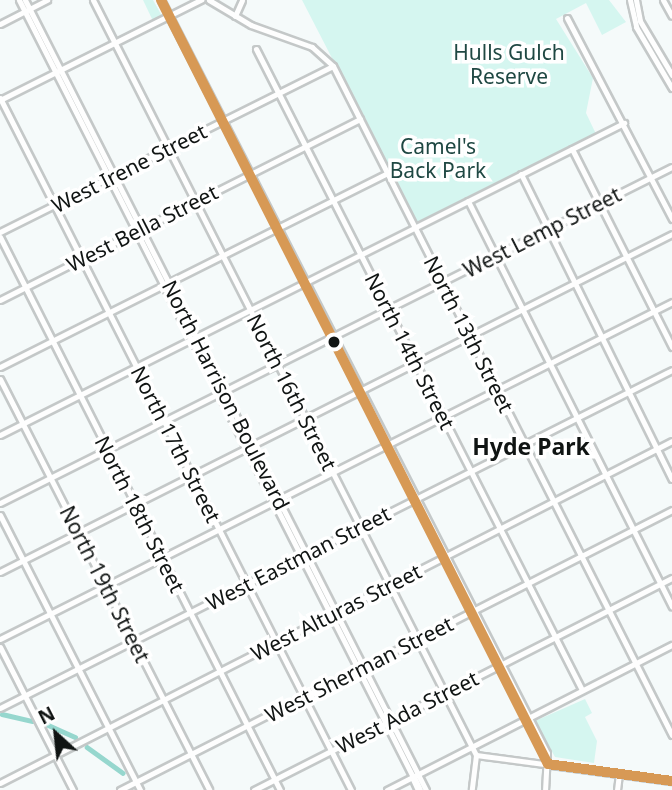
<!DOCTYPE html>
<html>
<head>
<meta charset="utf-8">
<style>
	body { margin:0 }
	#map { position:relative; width:672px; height:790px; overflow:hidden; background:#f5fafa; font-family:"Noto Sans",sans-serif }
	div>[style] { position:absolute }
	.green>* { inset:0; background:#d5f6f0 }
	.canal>* { height:4.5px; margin:-2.25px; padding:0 2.25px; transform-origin:2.25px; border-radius:2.25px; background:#96d7ce }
	.roads { filter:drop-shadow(2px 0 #c4c8c8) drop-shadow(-2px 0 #c4c8c8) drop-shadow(0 2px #c4c8c8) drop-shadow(0 -2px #c4c8c8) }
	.minor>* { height:5px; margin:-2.5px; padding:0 2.5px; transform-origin:2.5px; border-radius:2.5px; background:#fefefe }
	.major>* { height:7px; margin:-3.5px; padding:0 3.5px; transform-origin:3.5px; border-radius:3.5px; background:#fefefe }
	.bus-1>* { height:10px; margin:-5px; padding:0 5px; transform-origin:5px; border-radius:5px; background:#d79955 }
	.dots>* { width:19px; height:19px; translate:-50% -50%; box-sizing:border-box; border:4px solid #fff; border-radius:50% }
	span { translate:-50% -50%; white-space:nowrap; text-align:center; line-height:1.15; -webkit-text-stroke:7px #fff; paint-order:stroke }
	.park-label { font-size:21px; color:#1f4843 }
	.street-label { font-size:21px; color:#101413 }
	.neighbourhood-label { font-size:23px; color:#101413; font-weight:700 }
	.north { position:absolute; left:21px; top:699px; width:70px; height:70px; -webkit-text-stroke:5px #fff; paint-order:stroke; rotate:333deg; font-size:19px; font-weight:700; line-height:28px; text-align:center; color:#101413 }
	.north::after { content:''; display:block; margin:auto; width:24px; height:32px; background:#101413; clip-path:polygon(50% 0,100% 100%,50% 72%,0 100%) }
</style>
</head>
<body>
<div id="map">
	<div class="green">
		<div style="clip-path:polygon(143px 0,153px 0,162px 16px,153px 21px)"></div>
		<div style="clip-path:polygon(302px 0,609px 0,626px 22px,602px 35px,586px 3px,556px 19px,593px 78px,586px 113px,596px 134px,417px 223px)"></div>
		<div style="clip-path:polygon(585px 699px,592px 713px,585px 717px,597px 741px,594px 763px,555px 757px,535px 721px)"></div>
	</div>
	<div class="canal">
		<div style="left:2px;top:714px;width:31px;rotate:13deg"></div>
		<div style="left:46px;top:724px;width:32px;rotate:24deg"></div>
		<div style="left:87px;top:747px;width:44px;rotate:35.8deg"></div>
	</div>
	<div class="roads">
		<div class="minor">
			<div style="left:19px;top:0;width:871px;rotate:63.11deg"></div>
			<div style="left:25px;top:0;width:886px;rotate:63.09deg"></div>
			<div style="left:93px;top:0;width:847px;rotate:63.1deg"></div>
			<div style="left:476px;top:755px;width:35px;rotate:97deg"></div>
			<div style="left:161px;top:0;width:846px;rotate:62.86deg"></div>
			<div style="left:547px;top:753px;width:37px;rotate:93deg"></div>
			<div style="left:209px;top:0;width:49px;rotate:30.8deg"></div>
			<div style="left:251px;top:25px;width:65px;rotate:19.8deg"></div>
			<div style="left:312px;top:47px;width:28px;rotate:42deg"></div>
			<div style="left:333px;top:66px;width:750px;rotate:63.13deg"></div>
			<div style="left:630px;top:0;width:28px;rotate:77deg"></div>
			<div style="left:636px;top:27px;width:71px;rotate:59.5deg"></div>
			<div style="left:636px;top:0;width:21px;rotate:79deg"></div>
			<div style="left:640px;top:21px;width:63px;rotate:59.3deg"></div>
			<div style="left:663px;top:0;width:18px;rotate:61deg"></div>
			<div style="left:235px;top:16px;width:17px;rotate:-66deg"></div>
			<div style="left:567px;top:18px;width:227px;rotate:62.4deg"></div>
			<div style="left:0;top:24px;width:53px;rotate:-27.1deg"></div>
			<div style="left:256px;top:49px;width:719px;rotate:63.04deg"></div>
			<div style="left:0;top:98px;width:776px;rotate:63.1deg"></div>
			<div style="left:0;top:100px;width:225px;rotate:-26.5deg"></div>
			<div style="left:572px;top:149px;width:222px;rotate:63.2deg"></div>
			<div style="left:521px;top:174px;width:340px;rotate:63.7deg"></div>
			<div style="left:468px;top:201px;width:454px;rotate:63.3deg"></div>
			<div style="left:0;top:232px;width:372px;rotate:-26.5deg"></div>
			<div style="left:0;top:237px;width:620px;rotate:63.15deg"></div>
			<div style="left:0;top:300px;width:403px;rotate:-26.7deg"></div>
			<div style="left:0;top:367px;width:434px;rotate:-26.6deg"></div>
			<div style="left:0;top:379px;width:461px;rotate:63deg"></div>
			<div style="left:0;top:435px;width:698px;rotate:-26.57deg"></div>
			<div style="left:0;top:503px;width:751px;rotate:-26.57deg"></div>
			<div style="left:0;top:515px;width:309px;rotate:63deg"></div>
			<div style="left:0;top:572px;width:752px;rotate:-26.7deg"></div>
			<div style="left:0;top:639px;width:752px;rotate:-26.63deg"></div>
			<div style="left:0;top:647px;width:161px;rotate:63deg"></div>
			<div style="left:0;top:708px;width:752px;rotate:-26.7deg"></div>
			<div style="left:527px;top:718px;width:46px;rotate:65.7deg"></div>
			<div style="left:476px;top:755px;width:198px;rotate:7.6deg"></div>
			<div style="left:0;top:783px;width:754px;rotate:-26.97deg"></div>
			<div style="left:120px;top:790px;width:619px;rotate:-26.9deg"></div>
			<div style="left:254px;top:790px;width:469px;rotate:-26.9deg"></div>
			<div style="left:387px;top:790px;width:320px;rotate:-27deg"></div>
			<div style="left:617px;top:790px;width:16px;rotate:-83deg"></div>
		</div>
		<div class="major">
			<div style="left:413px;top:777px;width:14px;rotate:65deg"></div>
		</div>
	</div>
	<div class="bus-1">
		<div style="left:161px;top:0;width:856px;rotate:63.14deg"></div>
		<div style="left:548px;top:764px;width:125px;rotate:7.8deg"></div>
	</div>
	<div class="dots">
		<div style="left:334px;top:342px;background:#101413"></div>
	</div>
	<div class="park-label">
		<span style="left:509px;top:64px">Hulls Gulch<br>Reserve</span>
		<span style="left:438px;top:158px">Camel's<br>Back Park</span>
	</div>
	<div class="street-label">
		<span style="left:129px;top:168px;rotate:-27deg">West Irene Street</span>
		<span style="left:142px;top:228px;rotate:-27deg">West Bella Street</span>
		<span style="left:542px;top:232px;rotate:-27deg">West Lemp Street</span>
		<span style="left:469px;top:334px;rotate:63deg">North 13th Street</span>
		<span style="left:410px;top:351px;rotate:63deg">North 14th Street</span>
		<span style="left:292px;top:392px;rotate:63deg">North 16th Street</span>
		<span style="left:226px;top:395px;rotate:63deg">North Harrison Boulevard</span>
		<span style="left:176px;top:444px;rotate:63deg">North 17th Street</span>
		<span style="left:140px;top:514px;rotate:63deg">North 18th Street</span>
		<span style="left:298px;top:558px;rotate:-27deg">West Eastman Street</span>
		<span style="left:105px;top:584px;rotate:63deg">North 19th Street</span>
		<span style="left:336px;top:612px;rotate:-27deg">West Alturas Street</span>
		<span style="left:359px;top:669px;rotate:-27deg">West Sherman Street</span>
		<span style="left:407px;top:712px;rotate:-27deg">West Ada Street</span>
	</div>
	<div class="neighbourhood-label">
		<span style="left:531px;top:446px">Hyde Park</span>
	</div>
	<div class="north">N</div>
</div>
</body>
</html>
